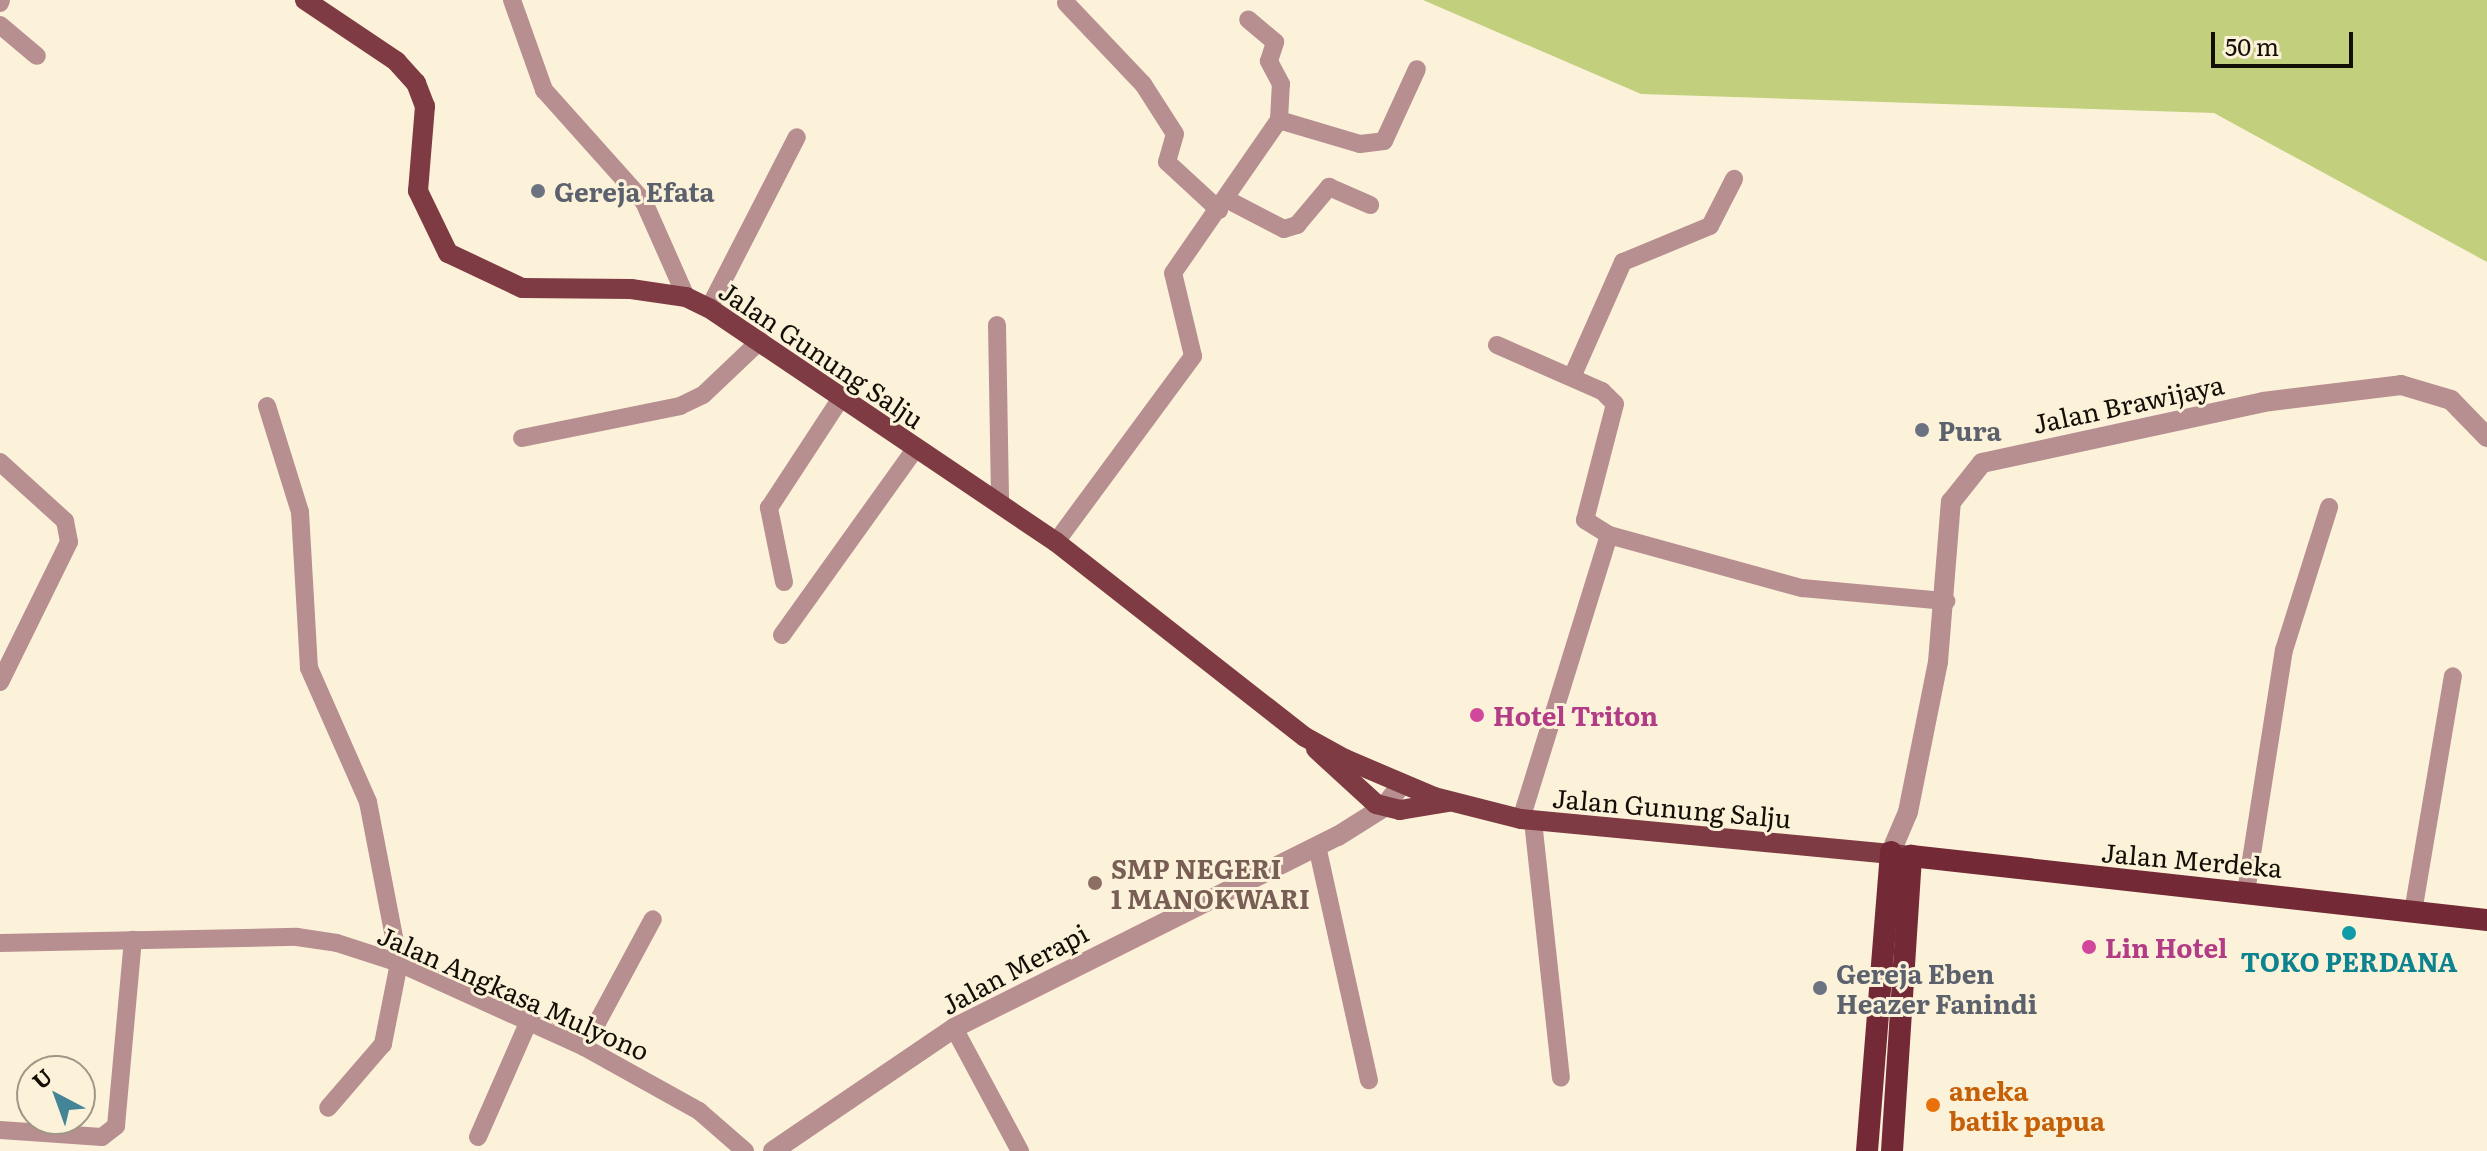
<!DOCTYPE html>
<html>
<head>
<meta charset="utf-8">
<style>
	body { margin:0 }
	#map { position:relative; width:2487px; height:1151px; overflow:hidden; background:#fcf2da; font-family:Literata,serif }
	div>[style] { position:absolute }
	.green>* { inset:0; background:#c2cf7c }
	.minor>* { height:18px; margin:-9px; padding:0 9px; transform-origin:9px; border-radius:9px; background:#b78f91 }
	.tertiary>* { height:20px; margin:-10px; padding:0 10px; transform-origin:10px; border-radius:10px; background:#b78f91 }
	.primary>* { height:20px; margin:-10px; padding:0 10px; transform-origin:10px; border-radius:10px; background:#7f3b43 }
	.trunk>* { height:22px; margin:-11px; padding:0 11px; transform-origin:11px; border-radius:11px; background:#742a36 }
	.dots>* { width:22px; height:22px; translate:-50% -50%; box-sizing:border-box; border:4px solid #fcf2da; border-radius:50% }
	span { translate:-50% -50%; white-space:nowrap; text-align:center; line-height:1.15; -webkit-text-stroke:6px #fcf2da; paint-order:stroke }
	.worship-label { font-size:26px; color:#5b616d; font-weight:700 }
	.left { translate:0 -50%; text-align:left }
	.street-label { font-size:26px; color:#130f07 }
	.hotel-label { font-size:26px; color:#b23c85; font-weight:700 }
	.education-label { font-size:26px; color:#785e54; font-weight:700 }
	.culture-label { font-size:26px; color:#0d838f; font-weight:700 }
	.food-label { font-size:26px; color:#c56008; font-weight:700 }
	.north { position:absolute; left:16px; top:1055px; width:80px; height:80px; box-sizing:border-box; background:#fcf2da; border:2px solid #9f9786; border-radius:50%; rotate:319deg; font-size:22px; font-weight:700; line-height:32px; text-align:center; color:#130f07 }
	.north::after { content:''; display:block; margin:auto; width:28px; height:36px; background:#448497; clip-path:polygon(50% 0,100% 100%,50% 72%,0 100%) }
	.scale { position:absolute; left:2211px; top:32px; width:142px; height:36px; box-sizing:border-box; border:4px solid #130f07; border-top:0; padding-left:10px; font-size:24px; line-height:28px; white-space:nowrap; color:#130f07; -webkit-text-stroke:6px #fcf2da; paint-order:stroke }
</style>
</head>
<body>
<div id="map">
	<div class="green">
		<div style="clip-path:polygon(1423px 0,2487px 0,2487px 262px,2214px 113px,1641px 94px)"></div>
	</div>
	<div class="minor">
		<div style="left:512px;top:0;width:96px;rotate:70.4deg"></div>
		<div style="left:544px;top:90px;width:150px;rotate:48.2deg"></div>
		<div style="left:644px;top:202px;width:104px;rotate:66.1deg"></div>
		<div style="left:0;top:3px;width:3px;rotate:-72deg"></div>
		<div style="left:1066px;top:3px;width:112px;rotate:46.5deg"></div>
		<div style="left:1143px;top:84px;width:59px;rotate:57.4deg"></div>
		<div style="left:1175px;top:134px;width:29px;rotate:106deg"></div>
		<div style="left:1167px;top:162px;width:71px;rotate:42.7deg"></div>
		<div style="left:0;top:25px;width:48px;rotate:40deg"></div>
		<div style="left:1279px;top:120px;width:84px;rotate:16.5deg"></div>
		<div style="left:1360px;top:144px;width:24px;rotate:-7deg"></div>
		<div style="left:1384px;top:141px;width:79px;rotate:-65.4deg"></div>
		<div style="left:1228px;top:200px;width:63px;rotate:27.4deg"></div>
		<div style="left:1284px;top:229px;width:14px;rotate:-17deg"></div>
		<div style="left:1297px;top:225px;width:50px;rotate:-49.9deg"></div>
		<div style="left:1329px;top:187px;width:45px;rotate:23.7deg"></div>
		<div style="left:709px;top:308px;width:192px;rotate:-62.8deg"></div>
		<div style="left:997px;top:325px;width:180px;rotate:89deg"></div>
		<div style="left:1497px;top:345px;width:115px;rotate:23.7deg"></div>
		<div style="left:1602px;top:391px;width:18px;rotate:45deg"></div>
		<div style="left:1615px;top:404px;width:120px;rotate:104.5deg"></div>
		<div style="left:1585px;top:520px;width:28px;rotate:32deg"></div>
		<div style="left:1609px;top:535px;width:297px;rotate:107.2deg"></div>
		<div style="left:1572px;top:377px;width:126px;rotate:-66.1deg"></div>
		<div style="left:1623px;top:262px;width:94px;rotate:-22.5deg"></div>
		<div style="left:1710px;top:226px;width:53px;rotate:-62.9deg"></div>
		<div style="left:267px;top:406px;width:111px;rotate:72.7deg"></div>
		<div style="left:300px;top:512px;width:156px;rotate:86.7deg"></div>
		<div style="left:309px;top:668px;width:146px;rotate:66.2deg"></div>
		<div style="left:368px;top:802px;width:164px;rotate:79.1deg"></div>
		<div style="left:399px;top:963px;width:83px;rotate:101.2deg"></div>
		<div style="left:383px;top:1044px;width:84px;rotate:130.7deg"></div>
		<div style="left:522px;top:438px;width:161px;rotate:-11.4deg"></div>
		<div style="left:680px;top:406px;width:25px;rotate:-26deg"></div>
		<div style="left:703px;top:395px;width:79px;rotate:-43.5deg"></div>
		<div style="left:0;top:462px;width:88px;rotate:42.2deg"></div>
		<div style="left:65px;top:521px;width:21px;rotate:79deg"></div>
		<div style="left:69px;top:542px;width:156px;rotate:116.2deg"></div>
		<div style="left:1609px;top:535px;width:200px;rotate:15.4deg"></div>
		<div style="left:1802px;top:588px;width:145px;rotate:5.2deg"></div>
		<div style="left:1056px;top:542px;width:231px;rotate:-53.6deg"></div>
		<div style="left:1193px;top:356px;width:85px;rotate:-103.5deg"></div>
		<div style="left:1173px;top:273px;width:186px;rotate:-55.3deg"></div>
		<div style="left:1279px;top:120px;width:36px;rotate:-87deg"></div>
		<div style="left:1281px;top:84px;width:26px;rotate:-118deg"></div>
		<div style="left:1269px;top:61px;width:20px;rotate:-72deg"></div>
		<div style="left:1275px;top:42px;width:35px;rotate:-140deg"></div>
		<div style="left:784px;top:582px;width:76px;rotate:-101.5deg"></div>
		<div style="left:769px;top:508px;width:131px;rotate:-56.8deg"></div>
		<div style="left:782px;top:635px;width:230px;rotate:-54.4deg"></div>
		<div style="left:1533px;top:821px;width:258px;rotate:83.8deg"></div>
		<div style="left:1317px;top:846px;width:240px;rotate:77.5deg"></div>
		<div style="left:2246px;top:892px;width:245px;rotate:-81.1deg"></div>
		<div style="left:2284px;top:650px;width:150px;rotate:-72.5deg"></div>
		<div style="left:2413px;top:912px;width:239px;rotate:-80.4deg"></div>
		<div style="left:0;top:943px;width:297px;rotate:-1.2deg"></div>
		<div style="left:297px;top:937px;width:40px;rotate:8.5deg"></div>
		<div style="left:337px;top:943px;width:65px;rotate:17.9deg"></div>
		<div style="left:399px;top:963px;width:203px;rotate:24.4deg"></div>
		<div style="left:584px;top:1047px;width:132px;rotate:29.1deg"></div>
		<div style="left:699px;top:1111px;width:61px;rotate:41deg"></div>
		<div style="left:954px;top:1028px;width:140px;rotate:61.8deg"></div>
		<div style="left:584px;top:1047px;width:145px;rotate:-61.7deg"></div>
		<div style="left:0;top:1130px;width:102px;rotate:3.9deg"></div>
		<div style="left:102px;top:1137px;width:18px;rotate:-38deg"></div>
		<div style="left:116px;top:1126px;width:187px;rotate:-84.8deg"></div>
		<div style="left:478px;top:1137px;width:124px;rotate:-66.3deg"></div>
	</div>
	<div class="tertiary">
		<div style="left:1891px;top:852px;width:43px;rotate:-67deg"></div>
		<div style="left:1908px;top:812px;width:153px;rotate:-78.7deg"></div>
		<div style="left:1938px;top:662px;width:161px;rotate:-85.4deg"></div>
		<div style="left:1951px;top:502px;width:50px;rotate:-51.5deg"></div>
		<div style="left:1982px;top:463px;width:288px;rotate:-12.2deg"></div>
		<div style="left:2263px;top:402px;width:139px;rotate:-7deg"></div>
		<div style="left:2401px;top:385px;width:52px;rotate:16.7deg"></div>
		<div style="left:2451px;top:400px;width:52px;rotate:45.8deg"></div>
		<div style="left:773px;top:1151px;width:219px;rotate:-34.2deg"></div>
		<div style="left:954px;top:1028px;width:429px;rotate:-26.6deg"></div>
		<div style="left:1338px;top:836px;width:54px;rotate:-32.2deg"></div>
		<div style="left:1384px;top:807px;width:29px;rotate:-52deg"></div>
	</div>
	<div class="primary">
		<div style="left:305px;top:0;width:110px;rotate:33.8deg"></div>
		<div style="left:396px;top:61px;width:30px;rotate:48deg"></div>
		<div style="left:416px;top:83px;width:25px;rotate:69deg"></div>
		<div style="left:425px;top:106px;width:85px;rotate:94.7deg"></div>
		<div style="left:418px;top:191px;width:69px;rotate:64.2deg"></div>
		<div style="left:448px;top:253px;width:82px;rotate:25.3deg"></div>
		<div style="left:522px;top:288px;width:109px;rotate:0.5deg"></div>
		<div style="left:631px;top:289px;width:56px;rotate:8.3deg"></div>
		<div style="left:686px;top:297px;width:25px;rotate:26deg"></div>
		<div style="left:709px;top:308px;width:419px;rotate:34deg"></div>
		<div style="left:1056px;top:542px;width:316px;rotate:38.1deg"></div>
		<div style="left:1305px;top:737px;width:46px;rotate:28.8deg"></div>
		<div style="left:1345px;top:759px;width:97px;rotate:23.1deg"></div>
		<div style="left:1434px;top:797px;width:90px;rotate:14.2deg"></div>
		<div style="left:1521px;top:819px;width:385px;rotate:5.4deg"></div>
		<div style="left:1316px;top:749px;width:81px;rotate:42.5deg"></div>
		<div style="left:1376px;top:804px;width:25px;rotate:14deg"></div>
		<div style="left:1400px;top:810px;width:49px;rotate:-9.5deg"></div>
	</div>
	<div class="trunk">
		<div style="left:1867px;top:1151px;width:300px;rotate:-85.4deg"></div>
		<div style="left:1892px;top:1151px;width:296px;rotate:-86.3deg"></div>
		<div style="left:1911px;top:856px;width:580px;rotate:6.34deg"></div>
	</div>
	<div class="dots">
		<div style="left:538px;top:191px;background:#6b7280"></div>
		<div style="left:1922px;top:430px;background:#6b7280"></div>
		<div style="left:1477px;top:715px;background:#d1479c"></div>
		<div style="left:1095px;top:883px;background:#8d6e63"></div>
		<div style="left:2349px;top:933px;background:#0f9aa8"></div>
		<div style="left:2089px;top:947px;background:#d1479c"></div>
		<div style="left:1820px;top:988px;background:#6b7280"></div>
		<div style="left:1933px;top:1105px;background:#e8710a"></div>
	</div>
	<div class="worship-label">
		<span class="left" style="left:554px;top:191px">Gereja Efata</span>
		<span class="left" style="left:1938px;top:430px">Pura</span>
		<span class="left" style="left:1836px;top:988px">Gereja Eben<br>Heazer Fanindi</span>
	</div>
	<div class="street-label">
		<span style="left:822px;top:354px;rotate:34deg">Jalan Gunung Salju</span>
		<span style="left:2128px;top:403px;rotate:-12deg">Jalan Brawijaya</span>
		<span style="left:1672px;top:807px;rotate:5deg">Jalan Gunung Salju</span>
		<span style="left:2192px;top:859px;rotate:5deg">Jalan Merdeka</span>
		<span style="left:1014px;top:968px;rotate:-28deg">Jalan Merapi</span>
		<span style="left:514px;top:992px;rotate:24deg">Jalan Angkasa Mulyono</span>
	</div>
	<div class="hotel-label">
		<span class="left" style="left:1493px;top:715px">Hotel Triton</span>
		<span class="left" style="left:2105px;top:947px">Lin Hotel</span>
	</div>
	<div class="education-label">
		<span class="left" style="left:1111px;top:883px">SMP NEGERI<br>1 MANOKWARI</span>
	</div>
	<div class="culture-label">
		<span style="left:2349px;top:961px">TOKO PERDANA</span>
	</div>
	<div class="food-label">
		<span class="left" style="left:1949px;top:1105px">aneka<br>batik papua</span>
	</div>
	<div class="north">U</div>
	<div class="scale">50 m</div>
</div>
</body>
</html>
